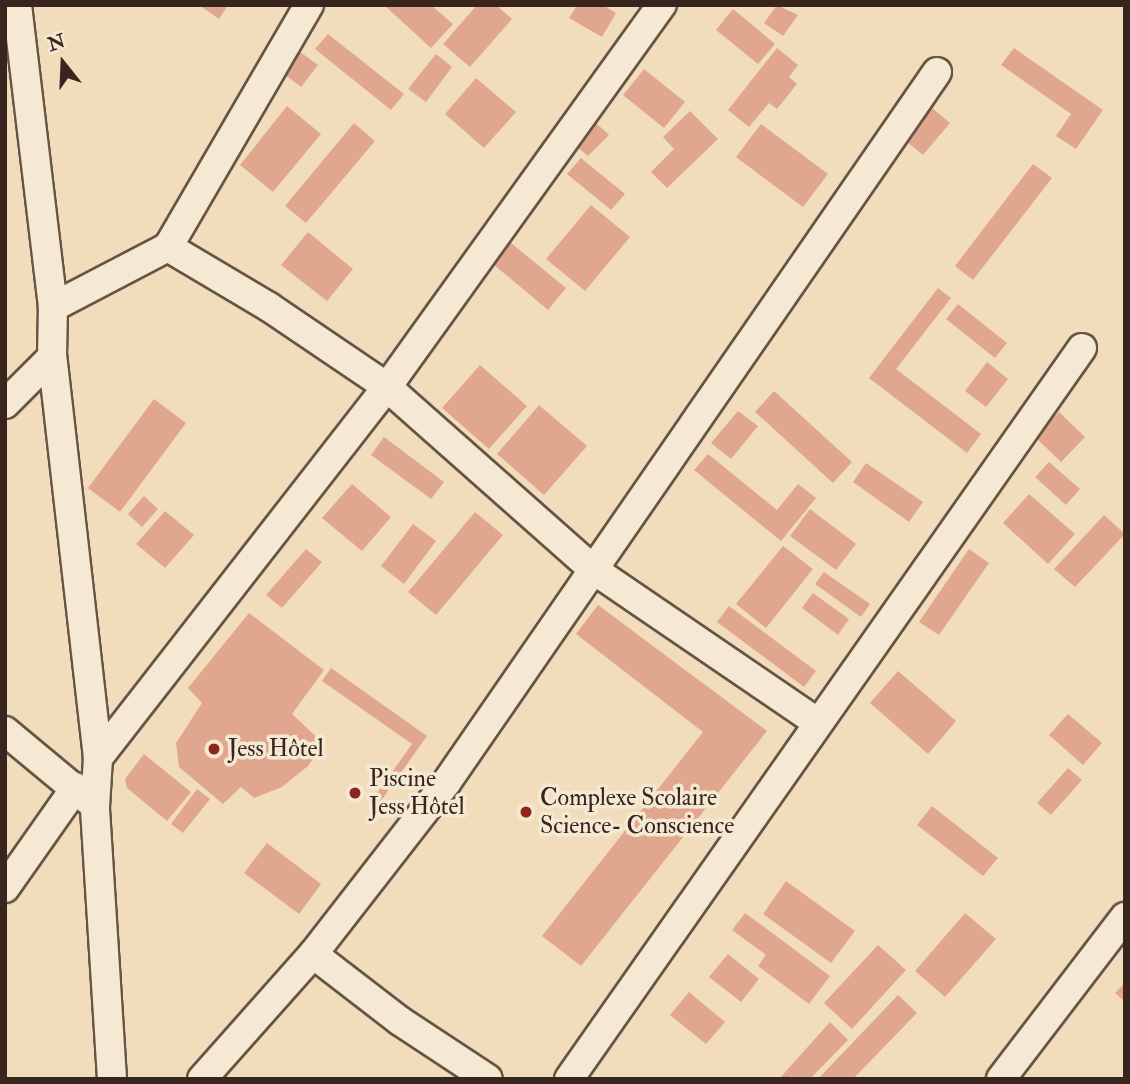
<!DOCTYPE html>
<html>
<head>
<meta charset="utf-8">
<style>
	body { margin:0 }
	#map { position:relative; width:1130px; height:1084px; overflow:hidden; background:#f1ddbb; font-family:"IM FELL Double Pica",serif }
	div>[style] { position:absolute }
	.building>* { inset:0; background:#e1a78e }
	.roads { filter:drop-shadow(2px 0 #665445) drop-shadow(-2px 0 #665445) drop-shadow(0 2px #665445) drop-shadow(0 -2px #665445) }
	.minor>* { height:28px; margin:-14px; padding:0 14px; transform-origin:14px; border-radius:14px; background:#f6e9d3 }
	.dots>* { width:19px; height:19px; translate:-50% -50%; box-sizing:border-box; border:4px solid #f6e9d3; border-radius:50% }
	span { translate:-50% -50%; white-space:nowrap; text-align:center; line-height:1.15; -webkit-text-stroke:7px #f6e9d3; paint-order:stroke }
	.poi-label { font-size:24px; color:#38261e }
	.left { translate:0 -50%; text-align:left }
	.frame { position:absolute; inset:0; border:7px solid #38261e; pointer-events:none }
	.north { position:absolute; left:28px; top:28px; width:70px; height:70px; -webkit-text-stroke:5px #f6e9d3; paint-order:stroke; rotate:342deg; font-size:19px; font-weight:700; line-height:28px; text-align:center; color:#38261e }
	.north::after { content:''; display:block; margin:auto; width:24px; height:32px; background:#38261e; clip-path:polygon(50% 0,100% 100%,50% 72%,0 100%) }
</style>
</head>
<body>
<div id="map">
	<div class="building">
		<div style="clip-path:polygon(199px 5px,228px 5px,219px 19px)"></div>
		<div style="clip-path:polygon(384px 5px,431px 5px,453px 24px,431px 48px)"></div>
		<div style="clip-path:polygon(477px 5px,496px 5px,512px 19px,470px 67px,443px 44px)"></div>
		<div style="clip-path:polygon(577px 5px,603px 5px,616px 13px,602px 37px,569px 18px)"></div>
		<div style="clip-path:polygon(777px 5px,798px 15px,783px 36px,764px 23px)"></div>
		<div style="clip-path:polygon(733px 9px,775px 44px,758px 64px,716px 30px)"></div>
		<div style="clip-path:polygon(328px 34px,404px 94px,391px 110px,315px 49px)"></div>
		<div style="clip-path:polygon(777px 48px,798px 65px,789px 77px,797px 84px,777px 109px,769px 103px,749px 127px,728px 110px)"></div>
		<div style="clip-path:polygon(1014px 48px,1103px 110px,1076px 149px,1056px 136px,1071px 114px,1001px 65px)"></div>
		<div style="clip-path:polygon(296px 49px,318px 65px,301px 87px,279px 70px)"></div>
		<div style="clip-path:polygon(436px 54px,452px 67px,426px 102px,408px 89px)"></div>
		<div style="clip-path:polygon(644px 69px,685px 102px,664px 128px,623px 95px)"></div>
		<div style="clip-path:polygon(476px 78px,516px 112px,484px 148px,445px 114px)"></div>
		<div style="clip-path:polygon(287px 106px,321px 134px,273px 192px,240px 165px)"></div>
		<div style="clip-path:polygon(932px 108px,950px 123px,923px 155px,905px 140px)"></div>
		<div style="clip-path:polygon(690px 111px,718px 139px,667px 188px,651px 172px,674px 149px,663px 137px)"></div>
		<div style="clip-path:polygon(595px 122px,609px 135px,588px 156px,574px 144px)"></div>
		<div style="clip-path:polygon(354px 123px,375px 141px,306px 223px,285px 206px)"></div>
		<div style="clip-path:polygon(761px 124px,828px 174px,803px 207px,736px 157px)"></div>
		<div style="clip-path:polygon(581px 158px,625px 194px,611px 210px,567px 174px)"></div>
		<div style="clip-path:polygon(1033px 164px,1052px 178px,973px 280px,955px 266px)"></div>
		<div style="clip-path:polygon(591px 205px,630px 237px,585px 291px,546px 259px)"></div>
		<div style="clip-path:polygon(308px 232px,353px 269px,327px 301px,281px 265px)"></div>
		<div style="clip-path:polygon(505px 238px,566px 288px,548px 310px,487px 259px)"></div>
		<div style="clip-path:polygon(938px 288px,951px 298px,896px 369px,981px 434px,967px 453px,869px 378px)"></div>
		<div style="clip-path:polygon(958px 304px,1007px 343px,995px 358px,946px 319px)"></div>
		<div style="clip-path:polygon(987px 362px,1008px 379px,986px 407px,965px 391px)"></div>
		<div style="clip-path:polygon(480px 365px,527px 406px,489px 449px,442px 408px)"></div>
		<div style="clip-path:polygon(774px 391px,852px 462px,833px 483px,755px 412px)"></div>
		<div style="clip-path:polygon(154px 399px,186px 423px,120px 512px,88px 488px)"></div>
		<div style="clip-path:polygon(539px 405px,587px 446px,544px 495px,497px 454px)"></div>
		<div style="clip-path:polygon(738px 411px,758px 426px,731px 459px,711px 443px)"></div>
		<div style="clip-path:polygon(1059px 412px,1085px 437px,1061px 462px,1035px 437px)"></div>
		<div style="clip-path:polygon(384px 437px,444px 482px,431px 499px,371px 455px)"></div>
		<div style="clip-path:polygon(708px 454px,777px 510px,798px 484px,816px 498px,781px 541px,694px 470px)"></div>
		<div style="clip-path:polygon(1049px 462px,1080px 489px,1066px 505px,1035px 477px)"></div>
		<div style="clip-path:polygon(866px 463px,923px 502px,909px 522px,853px 482px)"></div>
		<div style="clip-path:polygon(352px 484px,391px 517px,362px 551px,322px 518px)"></div>
		<div style="clip-path:polygon(1029px 494px,1075px 534px,1048px 564px,1003px 523px)"></div>
		<div style="clip-path:polygon(144px 496px,158px 509px,142px 527px,128px 514px)"></div>
		<div style="clip-path:polygon(810px 509px,856px 544px,836px 570px,790px 536px)"></div>
		<div style="clip-path:polygon(165px 511px,194px 535px,165px 568px,136px 544px)"></div>
		<div style="clip-path:polygon(475px 512px,503px 535px,436px 615px,408px 592px)"></div>
		<div style="clip-path:polygon(1104px 515px,1125px 534px,1075px 587px,1054px 569px)"></div>
		<div style="clip-path:polygon(413px 524px,436px 541px,404px 584px,381px 566px)"></div>
		<div style="clip-path:polygon(783px 546px,813px 569px,766px 628px,736px 604px)"></div>
		<div style="clip-path:polygon(306px 549px,322px 562px,282px 608px,266px 595px)"></div>
		<div style="clip-path:polygon(969px 549px,989px 563px,939px 635px,919px 622px)"></div>
		<div style="clip-path:polygon(824px 572px,870px 604px,861px 617px,815px 584px)"></div>
		<div style="clip-path:polygon(813px 593px,849px 619px,838px 635px,802px 608px)"></div>
		<div style="clip-path:polygon(598px 605px,767px 731px,581px 966px,542px 936px,703px 732px,576px 634px)"></div>
		<div style="clip-path:polygon(729px 606px,816px 671px,804px 687px,717px 622px)"></div>
		<div style="clip-path:polygon(249px 613px,324px 670px,292px 714px,324px 744px,308px 766px,282px 787px,254px 798px,241px 787px,223px 804px,179px 767px,176px 743px,202px 703px,188px 688px)"></div>
		<div style="clip-path:polygon(331px 668px,427px 736px,378px 805px,372px 800px,412px 744px,322px 681px)"></div>
		<div style="clip-path:polygon(898px 671px,956px 721px,928px 754px,870px 703px)"></div>
		<div style="clip-path:polygon(1068px 714px,1102px 743px,1083px 765px,1049px 735px)"></div>
		<div style="clip-path:polygon(144px 754px,191px 792px,167px 821px,127px 788px,125px 779px)"></div>
		<div style="clip-path:polygon(1068px 768px,1082px 780px,1051px 815px,1037px 803px)"></div>
		<div style="clip-path:polygon(197px 789px,210px 799px,183px 833px,171px 824px)"></div>
		<div style="clip-path:polygon(932px 806px,998px 858px,983px 876px,917px 825px)"></div>
		<div style="clip-path:polygon(267px 843px,321px 884px,299px 914px,244px 873px)"></div>
		<div style="clip-path:polygon(786px 881px,855px 931px,831px 963px,763px 914px)"></div>
		<div style="clip-path:polygon(745px 913px,830px 976px,809px 1004px,758px 966px,766px 955px,732px 930px)"></div>
		<div style="clip-path:polygon(965px 913px,996px 939px,945px 997px,915px 971px)"></div>
		<div style="clip-path:polygon(878px 945px,906px 970px,852px 1029px,824px 1003px)"></div>
		<div style="clip-path:polygon(728px 954px,759px 979px,741px 1002px,709px 977px)"></div>
		<div style="clip-path:polygon(1125px 983px,1125px 1002px,1115px 993px)"></div>
		<div style="clip-path:polygon(689px 992px,725px 1022px,706px 1044px,670px 1015px)"></div>
		<div style="clip-path:polygon(898px 995px,917px 1013px,853px 1079px,818px 1079px)"></div>
		<div style="clip-path:polygon(830px 1022px,848px 1040px,810px 1079px,779px 1079px)"></div>
	</div>
	<div class="roads">
		<div class="minor">
			<div style="left:17px;top:5px;width:304px;rotate:83.2deg"></div>
			<div style="left:168px;top:247px;width:117px;rotate:30.7deg"></div>
			<div style="left:269px;top:307px;width:143px;rotate:34.1deg"></div>
			<div style="left:387px;top:387px;width:276px;rotate:41.5deg"></div>
			<div style="left:594px;top:570px;width:271px;rotate:34.3deg"></div>
			<div style="left:5px;top:404px;width:66px;rotate:-45deg"></div>
			<div style="left:5px;top:731px;width:108px;rotate:39.7deg"></div>
			<div style="left:98px;top:758px;width:470px;rotate:-52.1deg"></div>
			<div style="left:387px;top:387px;width:471px;rotate:-54.3deg"></div>
			<div style="left:5px;top:888px;width:123px;rotate:-54.9deg"></div>
			<div style="left:313px;top:954px;width:110px;rotate:37.6deg"></div>
			<div style="left:400px;top:1021px;width:105px;rotate:33.4deg"></div>
			<div style="left:112px;top:1079px;width:273px;rotate:-93.6deg"></div>
			<div style="left:95px;top:807px;width:49px;rotate:-86.5deg"></div>
			<div style="left:98px;top:758px;width:404px;rotate:-96.5deg"></div>
			<div style="left:52px;top:357px;width:50px;rotate:-88.9deg"></div>
			<div style="left:53px;top:307px;width:130px;rotate:-27.6deg"></div>
			<div style="left:168px;top:247px;width:280px;rotate:-59.8deg"></div>
			<div style="left:202px;top:1079px;width:167px;rotate:-48.4deg"></div>
			<div style="left:313px;top:954px;width:217px;rotate:-52.1deg"></div>
			<div style="left:446px;top:783px;width:864px;rotate:-55.37deg"></div>
			<div style="left:569px;top:1079px;width:893px;rotate:-54.94deg"></div>
			<div style="left:1001px;top:1079px;width:204px;rotate:-52.6deg"></div>
		</div>
	</div>
	<div class="dots">
		<div style="left:214px;top:749px;background:#8f2418"></div>
		<div style="left:355px;top:793px;background:#8f2418"></div>
		<div style="left:526px;top:812px;background:#8f2418"></div>
	</div>
	<div class="poi-label">
		<span class="left" style="left:228px;top:749px">Jess Hôtel</span>
		<span class="left" style="left:369px;top:793px">Piscine<br>Jess Hôtel</span>
		<span class="left" style="left:540px;top:812px">Complexe Scolaire<br>Science- Conscience</span>
	</div>
	<div class="frame"></div>
	<div class="north">N</div>
</div>
</body>
</html>
